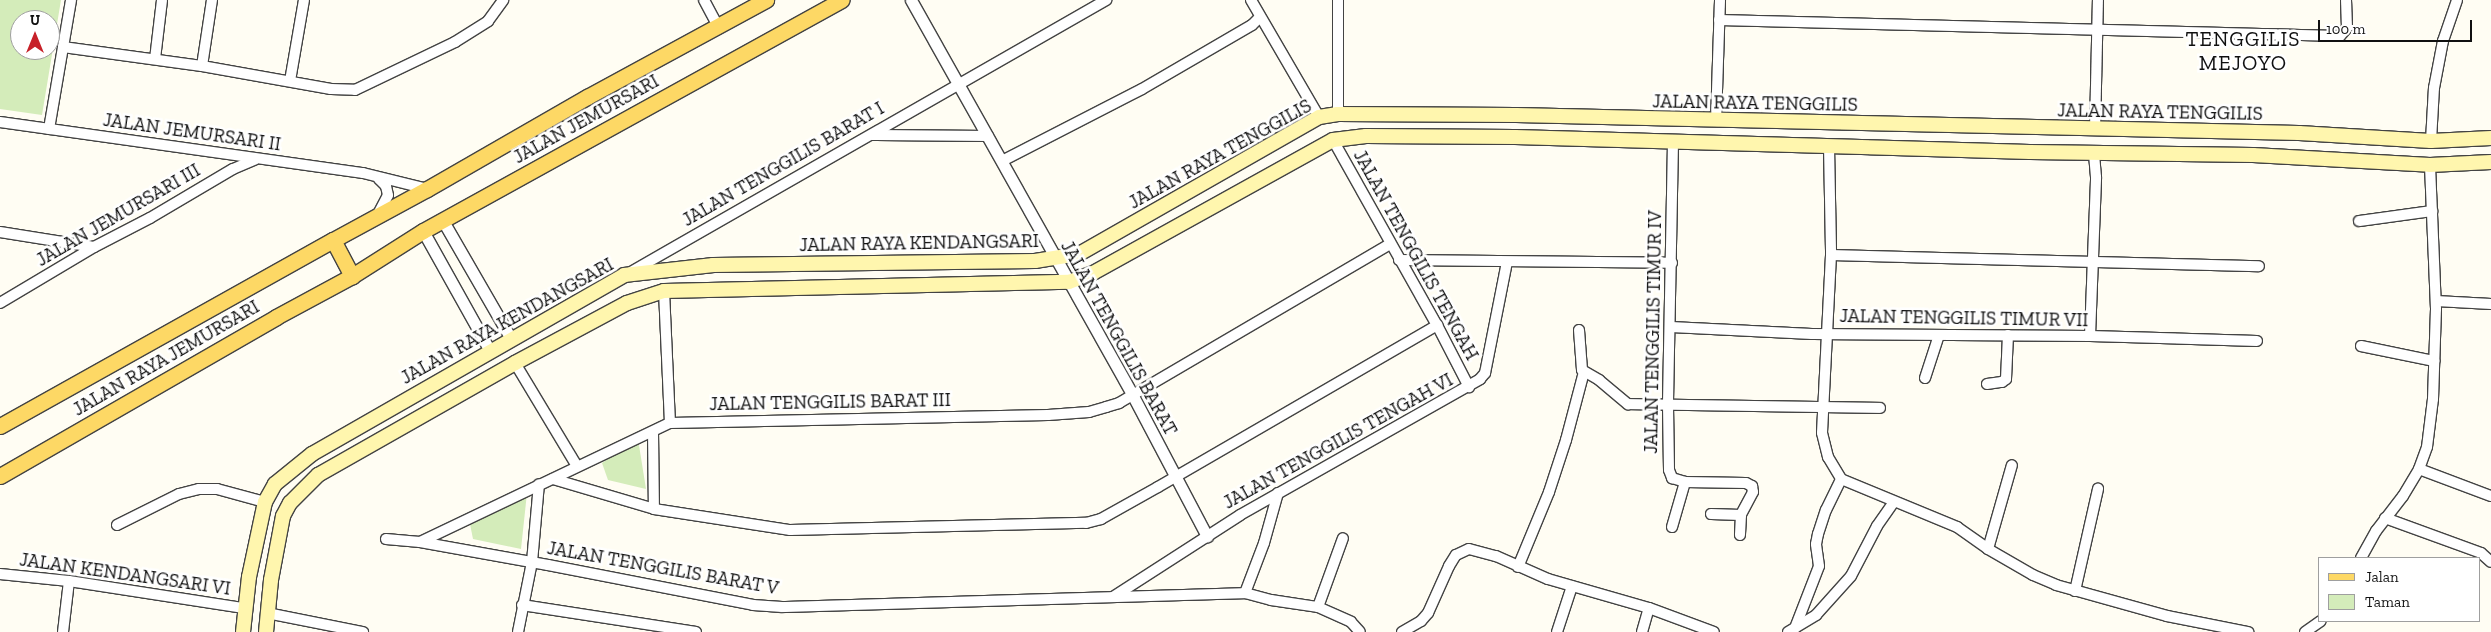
<!DOCTYPE html>
<html>
<head>
<meta charset="utf-8">
<style>
	body { margin:0 }
	#map { position:relative; width:2491px; height:632px; overflow:hidden; background:#fffdf3; font-family:"Zilla Slab",serif }
	div>[style] { position:absolute }
	.green>* { inset:0; background:#d4ecba }
	.roads { filter:drop-shadow(1px 0 #434343) drop-shadow(-1px 0 #434343) drop-shadow(0 1px #434343) drop-shadow(0 -1px #434343) }
	.minor>* { height:10px; margin:-5px; padding:0 5px; transform-origin:5px; border-radius:5px; background:#fff }
	.tertiary>* { height:11px; margin:-5.5px; padding:0 5.5px; transform-origin:5.5px; border-radius:5.5px; background:#fff }
	.secondary>* { height:14px; margin:-7px; padding:0 7px; transform-origin:7px; border-radius:7px; background:#fff6ae }
	.primary>* { height:15px; margin:-7.5px; padding:0 7.5px; transform-origin:7.5px; border-radius:7.5px; background:#fdd865 }
	span { translate:-50% -50%; white-space:nowrap; text-align:center; line-height:1.15; -webkit-text-stroke:5px #fff; paint-order:stroke }
	.street-label { font-size:19px; color:#101010 }
	.quarter-label { font-size:21px; color:#101010; letter-spacing:1px }
	.legend { position:absolute; left:2318px; top:557px; width:162px; height:65px; box-sizing:border-box; background:#fff; border:1px solid #9f9f9f; margin:0; padding:6px 9px; list-style:none; font-size:15px; color:#101010 }
	.legend li { display:flex; align-items:center; gap:10px; height:25px }
	.legend b { width:25px; border:1px solid #9f9f9f }
	.north { position:absolute; left:10px; top:10px; width:50px; height:50px; box-sizing:border-box; background:#fff; border:1px solid #9f9f9f; border-radius:50%; rotate:0deg; font-size:14px; font-weight:700; line-height:20px; text-align:center; color:#101010 }
	.north::after { content:''; display:block; margin:auto; width:18px; height:22px; background:#c72129; clip-path:polygon(50% 0,100% 100%,50% 72%,0 100%) }
	.scale { position:absolute; left:2318px; top:20px; width:154px; height:22px; box-sizing:border-box; border:2px solid #101010; border-top:0; padding-left:6px; font-size:15px; line-height:18px; white-space:nowrap; color:#101010; -webkit-text-stroke:4px #fff; paint-order:stroke }
</style>
</head>
<body>
<div id="map">
	<div class="green">
		<div style="clip-path:polygon(evenodd,0 0,61px 0,42px 115px,0 109px,0 0,20px 20px,50px 20px,50px 50px,20px 50px,20px 20px)"></div>
		<div style="clip-path:polygon(638px 439px,646px 489px,608px 480px,602px 463px)"></div>
		<div style="clip-path:polygon(527px 493px,521px 549px,473px 539px,470px 524px)"></div>
	</div>
	<div class="roads">
		<div class="minor">
			<div style="left:704px;top:0;width:32px;rotate:62deg"></div>
			<div style="left:1251px;top:0;width:135px;rotate:59.8deg"></div>
			<div style="left:1338px;top:0;width:114px;rotate:90deg"></div>
			<div style="left:1719px;top:20px;width:621px;rotate:1.48deg"></div>
			<div style="left:2340px;top:36px;width:11px;rotate:-49deg"></div>
			<div style="left:2347px;top:28px;width:28px;rotate:-92deg"></div>
			<div style="left:63px;top:47px;width:140px;rotate:7.8deg"></div>
			<div style="left:202px;top:66px;width:131px;rotate:10.1deg"></div>
			<div style="left:331px;top:89px;width:24px;rotate:2deg"></div>
			<div style="left:355px;top:90px;width:111px;rotate:-25.6deg"></div>
			<div style="left:455px;top:42px;width:39px;rotate:-32deg"></div>
			<div style="left:488px;top:21px;width:26px;rotate:-54deg"></div>
			<div style="left:155px;top:59px;width:59px;rotate:-83.2deg"></div>
			<div style="left:202px;top:66px;width:67px;rotate:-81.4deg"></div>
			<div style="left:290px;top:81px;width:82px;rotate:-80.2deg"></div>
			<div style="left:1716px;top:121px;width:121px;rotate:-88.1deg"></div>
			<div style="left:0;top:122px;width:367px;rotate:8deg"></div>
			<div style="left:363px;top:173px;width:66px;rotate:14deg"></div>
			<div style="left:49px;top:129px;width:131px;rotate:-80.3deg"></div>
			<div style="left:2095px;top:130px;width:130px;rotate:-88.7deg"></div>
			<div style="left:872px;top:135px;width:116px;rotate:0.5deg"></div>
			<div style="left:1333px;top:140px;width:212px;rotate:60.7deg"></div>
			<div style="left:1437px;top:325px;width:70px;rotate:62.7deg"></div>
			<div style="left:2431px;top:141px;width:53px;rotate:-86.8deg"></div>
			<div style="left:2434px;top:88px;width:48px;rotate:-79.2deg"></div>
			<div style="left:2443px;top:41px;width:43px;rotate:-71.1deg"></div>
			<div style="left:1673px;top:142px;width:264px;rotate:91.1deg"></div>
			<div style="left:1668px;top:406px;width:64px;rotate:89.1deg"></div>
			<div style="left:1669px;top:470px;width:9px;rotate:69deg"></div>
			<div style="left:1672px;top:478px;width:14px;rotate:17deg"></div>
			<div style="left:1685px;top:482px;width:61px;rotate:0.9deg"></div>
			<div style="left:1746px;top:483px;width:7px;rotate:27deg"></div>
			<div style="left:1752px;top:486px;width:6px;rotate:81deg"></div>
			<div style="left:1753px;top:492px;width:26px;rotate:118deg"></div>
			<div style="left:1741px;top:515px;width:20px;rotate:93deg"></div>
			<div style="left:1829px;top:146px;width:109px;rotate:88.9deg"></div>
			<div style="left:1831px;top:255px;width:178px;rotate:92.9deg"></div>
			<div style="left:1822px;top:433px;width:25px;rotate:76deg"></div>
			<div style="left:1828px;top:457px;width:26px;rotate:59deg"></div>
			<div style="left:1841px;top:479px;width:126px;rotate:22.5deg"></div>
			<div style="left:1957px;top:527px;width:38px;rotate:35deg"></div>
			<div style="left:1988px;top:549px;width:52px;rotate:30deg"></div>
			<div style="left:2033px;top:575px;width:25px;rotate:23deg"></div>
			<div style="left:2056px;top:585px;width:115px;rotate:15.6deg"></div>
			<div style="left:2167px;top:616px;width:83px;rotate:11.2deg"></div>
			<div style="left:1002px;top:161px;width:157px;rotate:-27.2deg"></div>
			<div style="left:1142px;top:89px;width:127px;rotate:-30.2deg"></div>
			<div style="left:1252px;top:25px;width:11px;rotate:-45deg"></div>
			<div style="left:378px;top:214px;width:21px;rotate:-62deg"></div>
			<div style="left:388px;top:195px;width:9px;rotate:-103deg"></div>
			<div style="left:386px;top:186px;width:10px;rotate:-135deg"></div>
			<div style="left:2359px;top:221px;width:74px;rotate:-7.8deg"></div>
			<div style="left:0;top:232px;width:95px;rotate:9.1deg"></div>
			<div style="left:1831px;top:255px;width:428px;rotate:1.5deg"></div>
			<div style="left:1399px;top:260px;width:273px;rotate:0.6deg"></div>
			<div style="left:629px;top:273px;width:550px;rotate:-29.78deg"></div>
			<div style="left:664px;top:291px;width:132px;rotate:87.4deg"></div>
			<div style="left:2436px;top:301px;width:55px;rotate:3.1deg"></div>
			<div style="left:0;top:303px;width:109px;rotate:-30.8deg"></div>
			<div style="left:94px;top:247px;width:63px;rotate:-27.4deg"></div>
			<div style="left:150px;top:218px;width:96px;rotate:-30.6deg"></div>
			<div style="left:233px;top:169px;width:23px;rotate:-23deg"></div>
			<div style="left:1671px;top:327px;width:141px;rotate:2.8deg"></div>
			<div style="left:1812px;top:334px;width:278px;rotate:0.4deg"></div>
			<div style="left:2090px;top:336px;width:167px;rotate:1.7deg"></div>
			<div style="left:1579px;top:330px;width:40px;rotate:85.7deg"></div>
			<div style="left:1582px;top:370px;width:20px;rotate:30deg"></div>
			<div style="left:1599px;top:380px;width:38px;rotate:40deg"></div>
			<div style="left:1628px;top:404px;width:252px;rotate:0.9deg"></div>
			<div style="left:2090px;top:336px;width:159px;rotate:-87.8deg"></div>
			<div style="left:2096px;top:177px;width:23px;rotate:-95deg"></div>
			<div style="left:2361px;top:346px;width:75px;rotate:11.6deg"></div>
			<div style="left:515px;top:363px;width:120px;rotate:59deg"></div>
			<div style="left:1925px;top:378px;width:45px;rotate:-72deg"></div>
			<div style="left:1987px;top:384px;width:15px;rotate:-8deg"></div>
			<div style="left:2002px;top:382px;width:5px;rotate:-37deg"></div>
			<div style="left:2006px;top:379px;width:44px;rotate:-87.4deg"></div>
			<div style="left:653px;top:432px;width:77px;rotate:89.3deg"></div>
			<div style="left:2419px;top:469px;width:77px;rotate:20.6deg"></div>
			<div style="left:553px;top:479px;width:105px;rotate:16.5deg"></div>
			<div style="left:654px;top:509px;width:138px;rotate:8.8deg"></div>
			<div style="left:790px;top:530px;width:296px;rotate:-1.4deg"></div>
			<div style="left:1086px;top:523px;width:16px;rotate:-15deg"></div>
			<div style="left:1101px;top:519px;width:65px;rotate:-29.3deg"></div>
			<div style="left:1158px;top:487px;width:323px;rotate:-30.1deg"></div>
			<div style="left:1711px;top:514px;width:30px;rotate:2deg"></div>
			<div style="left:2385px;top:518px;width:102px;rotate:20deg"></div>
			<div style="left:2481px;top:553px;width:13px;rotate:42deg"></div>
			<div style="left:117px;top:525px;width:69px;rotate:-26.6deg"></div>
			<div style="left:179px;top:494px;width:21px;rotate:-14deg"></div>
			<div style="left:199px;top:489px;width:18px"></div>
			<div style="left:217px;top:489px;width:50px;rotate:15.2deg"></div>
			<div style="left:1672px;top:527px;width:47px;rotate:-73.9deg"></div>
			<div style="left:386px;top:539px;width:34px;rotate:5deg"></div>
			<div style="left:420px;top:542px;width:130px;rotate:10.2deg"></div>
			<div style="left:548px;top:565px;width:209px;rotate:11deg"></div>
			<div style="left:753px;top:605px;width:29px;rotate:4deg"></div>
			<div style="left:782px;top:607px;width:463px;rotate:-1.7deg"></div>
			<div style="left:1245px;top:593px;width:53px;rotate:-69.2deg"></div>
			<div style="left:1264px;top:543px;width:52px;rotate:-74.4deg"></div>
			<div style="left:420px;top:542px;width:277px;rotate:-25.5deg"></div>
			<div style="left:670px;top:423px;width:378px;rotate:-1.2deg"></div>
			<div style="left:1048px;top:415px;width:41px;rotate:-4.2deg"></div>
			<div style="left:1089px;top:412px;width:18px;rotate:-16deg"></div>
			<div style="left:1106px;top:407px;width:14px;rotate:-17deg"></div>
			<div style="left:1119px;top:403px;width:314px;rotate:-30.4deg"></div>
			<div style="left:1988px;top:549px;width:87px;rotate:-74.1deg"></div>
			<div style="left:2361px;top:558px;width:31px;rotate:-61deg"></div>
			<div style="left:2376px;top:531px;width:44px;rotate:-52.4deg"></div>
			<div style="left:2403px;top:496px;width:31px;rotate:-59deg"></div>
			<div style="left:2419px;top:469px;width:23px;rotate:-70deg"></div>
			<div style="left:2427px;top:447px;width:48px;rotate:-82.9deg"></div>
			<div style="left:2433px;top:399px;width:90px;rotate:-88.1deg"></div>
			<div style="left:2436px;top:309px;width:144px;rotate:-92.4deg"></div>
			<div style="left:1518px;top:567px;width:81px;rotate:-67.5deg"></div>
			<div style="left:1549px;top:492px;width:55px;rotate:-71.9deg"></div>
			<div style="left:1566px;top:440px;width:70px;rotate:-75.2deg"></div>
			<div style="left:0;top:574px;width:69px;rotate:5.8deg"></div>
			<div style="left:69px;top:581px;width:177px;rotate:8.8deg"></div>
			<div style="left:2075px;top:591px;width:105px;rotate:-77.3deg"></div>
			<div style="left:1245px;top:593px;width:27px;rotate:15deg"></div>
			<div style="left:1271px;top:600px;width:48px;rotate:8.5deg"></div>
			<div style="left:1318px;top:607px;width:36px;rotate:24deg"></div>
			<div style="left:1351px;top:622px;width:13px;rotate:48deg"></div>
			<div style="left:1113px;top:597px;width:151px;rotate:-32.8deg"></div>
			<div style="left:1240px;top:515px;width:276px;rotate:-29.5deg"></div>
			<div style="left:1480px;top:379px;width:8px;rotate:-50deg"></div>
			<div style="left:1485px;top:373px;width:113px;rotate:-78.8deg"></div>
			<div style="left:522px;top:605px;width:176px;rotate:8.8deg"></div>
			<div style="left:1318px;top:607px;width:73px;rotate:-70.1deg"></div>
			<div style="left:267px;top:613px;width:98px;rotate:11.2deg"></div>
			<div style="left:1795px;top:628px;width:66px;rotate:-68.8deg"></div>
			<div style="left:1819px;top:566px;width:22px;rotate:-98deg"></div>
			<div style="left:1816px;top:544px;width:10px;rotate:-79deg"></div>
			<div style="left:1818px;top:534px;width:25px;rotate:-72deg"></div>
			<div style="left:1826px;top:510px;width:34px;rotate:-64deg"></div>
			<div style="left:63px;top:632px;width:51px;rotate:-83.3deg"></div>
			<div style="left:518px;top:632px;width:71px;rotate:-78.7deg"></div>
			<div style="left:532px;top:562px;width:78px;rotate:-84.9deg"></div>
			<div style="left:1402px;top:632px;width:22px;rotate:-30deg"></div>
			<div style="left:1421px;top:621px;width:11px;rotate:-49deg"></div>
			<div style="left:1428px;top:613px;width:51px;rotate:-65.9deg"></div>
			<div style="left:1449px;top:566px;width:13px;rotate:-58deg"></div>
			<div style="left:1456px;top:555px;width:14px;rotate:-25deg"></div>
			<div style="left:1469px;top:549px;width:28px;rotate:15deg"></div>
			<div style="left:1496px;top:556px;width:57px;rotate:23.9deg"></div>
			<div style="left:1548px;top:579px;width:105px;rotate:16deg"></div>
			<div style="left:1649px;top:608px;width:69px;rotate:20.3deg"></div>
			<div style="left:1557px;top:632px;width:48px;rotate:-71.9deg"></div>
			<div style="left:1642px;top:632px;width:25px;rotate:-74deg"></div>
			<div style="left:1788px;top:632px;width:33px;rotate:-31deg"></div>
			<div style="left:1816px;top:615px;width:52px;rotate:-48.1deg"></div>
			<div style="left:1851px;top:576px;width:56px;rotate:-62.5deg"></div>
			<div style="left:1877px;top:526px;width:29px;rotate:-55deg"></div>
			<div style="left:2305px;top:632px;width:19px;rotate:-35deg"></div>
		</div>
		<div class="tertiary">
			<div style="left:911px;top:0;width:452px;rotate:60.7deg"></div>
			<div style="left:1132px;top:394px;width:161px;rotate:62.2deg"></div>
			<div style="left:443px;top:221px;width:136px;rotate:60deg"></div>
			<div style="left:423px;top:231px;width:137px;rotate:60.8deg"></div>
		</div>
		<div class="secondary">
			<div style="left:243px;top:632px;width:55px;rotate:-83.8deg"></div>
			<div style="left:249px;top:577px;width:77px;rotate:-78deg"></div>
			<div style="left:265px;top:502px;width:21px;rotate:-61deg"></div>
			<div style="left:275px;top:484px;width:48px;rotate:-39deg"></div>
			<div style="left:312px;top:454px;width:360px;rotate:-29.8deg"></div>
			<div style="left:624px;top:275px;width:90px;rotate:-6.4deg"></div>
			<div style="left:713px;top:265px;width:322px;rotate:-0.7deg"></div>
			<div style="left:1035px;top:261px;width:45px;rotate:-9deg"></div>
			<div style="left:1079px;top:254px;width:276px;rotate:-29.7deg"></div>
			<div style="left:1319px;top:117px;width:19px;rotate:-9deg"></div>
			<div style="left:1338px;top:114px;width:178px;rotate:0.3deg"></div>
			<div style="left:1516px;top:115px;width:783px;rotate:1.32deg"></div>
			<div style="left:2299px;top:133px;width:132px;rotate:3.5deg"></div>
			<div style="left:2431px;top:141px;width:60px;rotate:-2.9deg"></div>
			<div style="left:266px;top:632px;width:52px;rotate:-84.5deg"></div>
			<div style="left:271px;top:580px;width:65px;rotate:-79.4deg"></div>
			<div style="left:283px;top:516px;width:15px;rotate:-62deg"></div>
			<div style="left:290px;top:503px;width:40px;rotate:-45deg"></div>
			<div style="left:318px;top:475px;width:227px;rotate:-29.6deg"></div>
			<div style="left:515px;top:363px;width:127px;rotate:-28.2deg"></div>
			<div style="left:627px;top:303px;width:39px;rotate:-18deg"></div>
			<div style="left:664px;top:291px;width:405px;rotate:-1.3deg"></div>
			<div style="left:1069px;top:282px;width:26px;rotate:-21deg"></div>
			<div style="left:1093px;top:273px;width:274px;rotate:-29deg"></div>
			<div style="left:1333px;top:140px;width:33px;rotate:-7deg"></div>
			<div style="left:1366px;top:136px;width:149px;rotate:0.4deg"></div>
			<div style="left:1515px;top:137px;width:515px;rotate:1.67deg"></div>
			<div style="left:2030px;top:152px;width:223px;rotate:0.8deg"></div>
			<div style="left:2253px;top:155px;width:177px;rotate:3.2deg"></div>
			<div style="left:2430px;top:165px;width:61px;rotate:-2.8deg"></div>
		</div>
		<div class="primary">
			<div style="left:333px;top:240px;width:41px;rotate:62.2deg"></div>
			<div style="left:0;top:426px;width:381px;rotate:-29.2deg"></div>
			<div style="left:333px;top:240px;width:107px;rotate:-28.5deg"></div>
			<div style="left:427px;top:189px;width:185px;rotate:-29.9deg"></div>
			<div style="left:587px;top:97px;width:204px;rotate:-28.5deg"></div>
			<div style="left:0;top:476px;width:319px;rotate:-29.9deg"></div>
			<div style="left:276px;top:317px;width:86px;rotate:-28.3deg"></div>
			<div style="left:352px;top:276px;width:84px;rotate:-32.4deg"></div>
			<div style="left:423px;top:231px;width:478px;rotate:-28.9deg"></div>
		</div>
	</div>
	<div class="street-label">
		<span style="left:1755px;top:103px;rotate:1deg">JALAN RAYA TENGGILIS</span>
		<span style="left:2160px;top:112px;rotate:1deg">JALAN RAYA TENGGILIS</span>
		<span style="left:586px;top:119px;rotate:-29deg">JALAN JEMURSARI</span>
		<span style="left:192px;top:132px;rotate:8deg">JALAN JEMURSARI II</span>
		<span style="left:1220px;top:154px;rotate:-29deg">JALAN RAYA TENGGILIS</span>
		<span style="left:783px;top:164px;rotate:-30deg">JALAN TENGGILIS BARAT I</span>
		<span style="left:118px;top:215px;rotate:-30deg">JALAN JEMURSARI III</span>
		<span style="left:919px;top:243px;rotate:-1deg">JALAN RAYA KENDANGSARI</span>
		<span style="left:1416px;top:255px;rotate:61deg">JALAN TENGGILIS TENGAH</span>
		<span style="left:1964px;top:318px;rotate:1deg">JALAN TENGGILIS TIMUR VII</span>
		<span style="left:507px;top:321px;rotate:-29deg">JALAN RAYA KENDANGSARI</span>
		<span style="left:1653px;top:332px;rotate:-89deg">JALAN TENGGILIS TIMUR IV</span>
		<span style="left:1119px;top:338px;rotate:61deg">JALAN TENGGILIS BARAT</span>
		<span style="left:166px;top:358px;rotate:-30deg">JALAN RAYA JEMURSARI</span>
		<span style="left:830px;top:402px;rotate:-1deg">JALAN TENGGILIS BARAT III</span>
		<span style="left:1338px;top:441px;rotate:-29deg">JALAN TENGGILIS TENGAH VI</span>
		<span style="left:663px;top:568px;rotate:10deg">JALAN TENGGILIS BARAT V</span>
		<span style="left:125px;top:574px;rotate:8deg">JALAN KENDANGSARI VI</span>
	</div>
	<div class="quarter-label">
		<span style="left:2243px;top:51px">TENGGILIS<br>MEJOYO</span>
	</div>
	<ul class="legend">
	<li><b style="height:6px;background:#fdd865"></b>Jalan</li>
	<li><b style="height:14px;background:#d4ecba"></b>Taman</li>
	</ul>
	<div class="north">U</div>
	<div class="scale">100 m</div>
</div>
</body>
</html>
